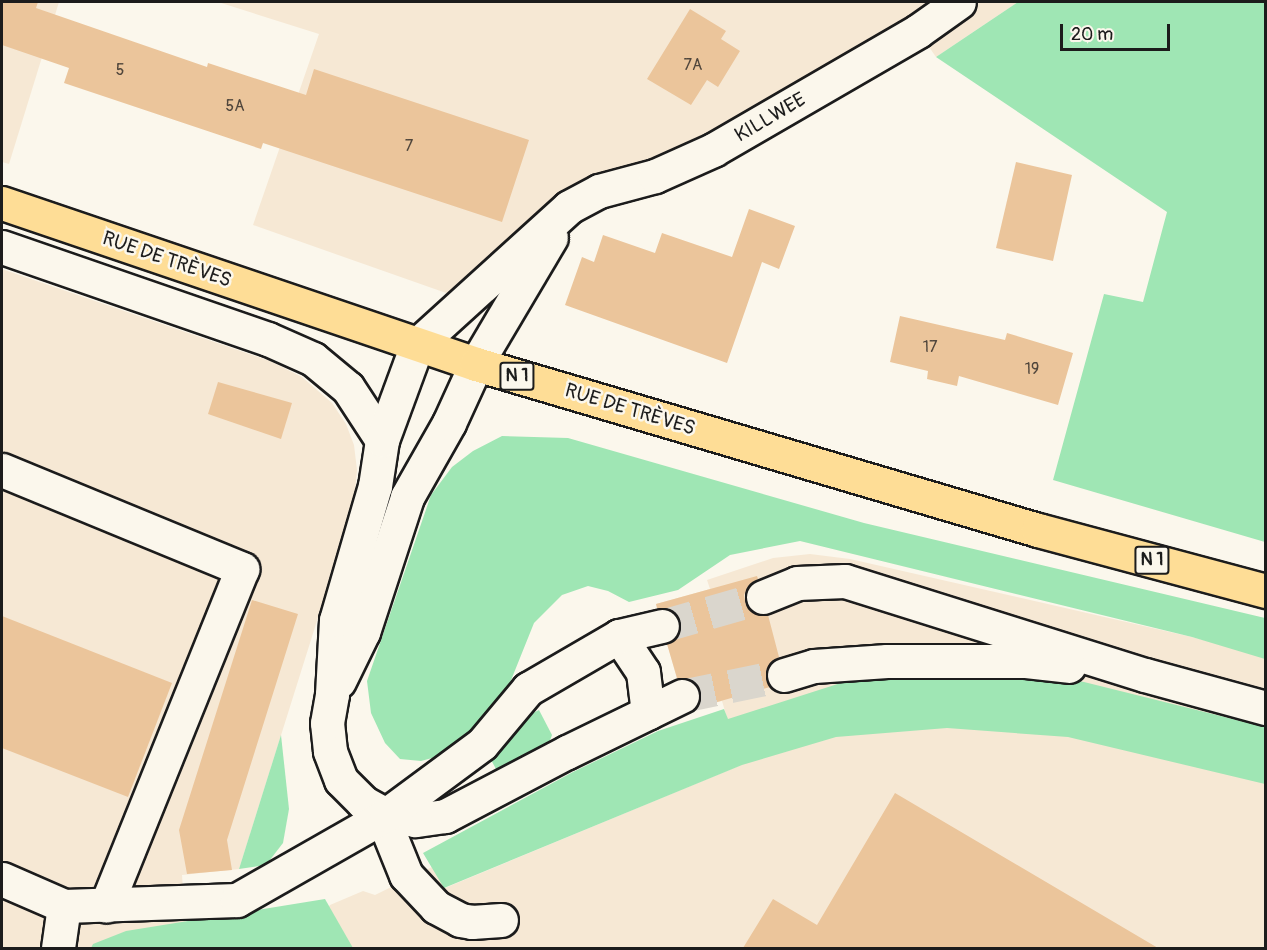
<!DOCTYPE html>
<html>
<head>
<meta charset="utf-8">
<style>
	body { margin:0 }
	#map { position:relative; width:1267px; height:950px; overflow:hidden; background:#fbf7ec; font-family:Pangolin,sans-serif }
	div>[style] { position:absolute }
	.built>* { inset:0; background:#f6e8d4 }
	.green>* { inset:0; background:#9fe6b4 }
	.building>* { inset:0; background:#ebc59b }
	.minor-tunnel>* { height:33px; margin-top:-16.5px; transform-origin:0; background:repeating-linear-gradient(90deg,#dad6cd 0 33px,transparent 0 49px) }
	.roads { filter:drop-shadow(2px 0 #1c1c1c) drop-shadow(-2px 0 #1c1c1c) drop-shadow(0 2px #1c1c1c) drop-shadow(0 -2px #1c1c1c) }
	.minor>* { height:33px; margin:-16.5px; padding:0 16.5px; transform-origin:16.5px; border-radius:16.5px; background:#fbf7ec }
	.major>* { height:33px; margin:-16.5px; padding:0 16.5px; transform-origin:16.5px; border-radius:16.5px; background:#fedd96 }
	span { translate:-50% -50%; white-space:nowrap; text-align:center; line-height:1.15; -webkit-text-stroke:5px #fbf7ec; paint-order:stroke }
	.number-label { font-size:16px; color:#50463c }
	.number-label span { -webkit-text-stroke-width:0 }
	.shield-label span { padding:2px 4px; background:#fbf7ec; border:2px solid; border-radius:4px; -webkit-text-stroke-width:0 }
	.shield-label { font-size:18px; color:#1c1c1c; font-weight:700 }
	.street-label { font-size:20px; color:#1c1c1c }
	.frame { position:absolute; inset:0; border:3px solid #1c1c1c; pointer-events:none }
	.scale { position:absolute; left:1060px; top:24px; width:110px; height:27px; box-sizing:border-box; border:3px solid #1c1c1c; border-top:0; padding-left:8px; font-size:18px; line-height:21px; white-space:nowrap; color:#1c1c1c; -webkit-text-stroke:4px #fbf7ec; paint-order:stroke }
</style>
</head>
<body>
<div id="map">
	<div class="built">
		<div style="clip-path:polygon(2px 2px,59px 2px,9px 164px,2px 162px)"></div>
		<div style="clip-path:polygon(218px 2px,1018px 2px,936px 57px,918px 31px,599px 191px,466px 300px,253px 225px,319px 34px)"></div>
		<div style="clip-path:polygon(2px 269px,270px 361px,302px 377px,332px 403px,346px 424px,354px 445px,357px 470px,354px 503px,239px 869px,182px 875px,186px 933px,322px 915px,330px 905px,363px 891px,375px 895px,432px 867px,445px 888px,741px 765px,722px 701px,686px 711px,656px 604px,710px 589px,707px 580px,773px 558px,810px 554px,850px 559px,1192px 637px,1265px 656px,1265px 948px,2px 948px)"></div>
	</div>
	<div class="green">
		<div style="clip-path:polygon(1018px 2px,1265px 2px,1265px 542px,1053px 480px,1104px 294px,1143px 302px,1167px 212px,936px 57px)"></div>
		<div style="clip-path:polygon(502px 436px,568px 438px,864px 523px,1265px 618px,1265px 659px,1192px 637px,800px 541px,730px 555px,678px 590px,629px 602px,608px 591px,588px 586px,562px 595px,534px 623px,497px 715px,458px 751px,421px 761px,400px 759px,385px 743px,371px 713px,367px 681px,431px 495px,452px 467px,473px 451px)"></div>
		<div style="clip-path:polygon(1028px 673px,1084px 682px,1265px 727px,1265px 784px,1068px 737px,947px 728px,836px 737px,742px 765px,444px 888px,423px 853px,573px 772px,658px 731px,724px 709px,728px 719px,847px 681px,893px 675px)"></div>
		<div style="clip-path:polygon(539px 710px,552px 735px,549px 743px,496px 769px,490px 758px,525px 717px)"></div>
		<div style="clip-path:polygon(281px 735px,289px 809px,283px 843px,266px 865px,239px 869px)"></div>
		<div style="clip-path:polygon(325px 899px,353px 948px,91px 948px,93px 944px,126px 931px)"></div>
	</div>
	<div class="building">
		<div style="clip-path:polygon(2px 2px,38px 2px,36px 8px,207px 67px,208px 63px,306px 95px,314px 69px,529px 140px,502px 222px,263px 143px,261px 149px,64px 83px,69px 68px,2px 45px)"></div>
		<div style="clip-path:polygon(690px 9px,726px 31px,721px 39px,740px 51px,718px 87px,707px 80px,691px 105px,647px 79px)"></div>
		<div style="clip-path:polygon(1016px 162px,1072px 175px,1053px 261px,996px 248px)"></div>
		<div style="clip-path:polygon(749px 209px,795px 226px,779px 269px,762px 262px,727px 363px,565px 305px,582px 257px,594px 262px,603px 235px,655px 253px,662px 233px,732px 257px)"></div>
		<div style="clip-path:polygon(900px 316px,1005px 340px,1007px 333px,1073px 353px,1058px 405px,959px 376px,957px 386px,927px 379px,928px 371px,890px 362px)"></div>
		<div style="clip-path:polygon(218px 382px,292px 403px,281px 439px,208px 414px)"></div>
		<div style="clip-path:polygon(757px 576px,758px 579px,748px 586px,744px 595px,746px 605px,751px 611px,760px 615px,768px 615px,779px 657px,771px 662px,766px 670px,766px 680px,770px 687px,696px 708px,701px 698px,699px 688px,692px 680px,677px 678px,667px 644px,675px 639px,680px 632px,680px 621px,675px 613px,667px 608px,657px 608px,656px 604px)"></div>
		<div style="clip-path:polygon(252px 600px,298px 614px,227px 840px,232px 870px,187px 874px,179px 830px)"></div>
		<div style="clip-path:polygon(2px 616px,172px 683px,128px 797px,2px 748px)"></div>
		<div style="clip-path:polygon(895px 793px,1158px 948px,743px 948px,773px 899px,817px 925px)"></div>
	</div>
	<div class="minor-tunnel">
		<div style="left:662px;top:626px;width:105px;rotate:-16deg"></div>
		<div style="left:682px;top:696px;width:104px;rotate:-11.6deg"></div>
	</div>
	<div class="roads">
		<div class="minor">
			<div style="left:2px;top:247px;width:281px;rotate:19.1deg"></div>
			<div style="left:268px;top:339px;width:49px;rotate:24deg"></div>
			<div style="left:313px;top:359px;width:45px;rotate:39.6deg"></div>
			<div style="left:348px;top:388px;width:62px;rotate:56.8deg"></div>
			<div style="left:2px;top:470px;width:260px;rotate:22.4deg"></div>
			<div style="left:242px;top:569px;width:363px;rotate:112deg"></div>
			<div style="left:763px;top:597px;width:37px;rotate:-22deg"></div>
			<div style="left:797px;top:583px;width:48px;rotate:-2.4deg"></div>
			<div style="left:845px;top:581px;width:314px;rotate:17.4deg"></div>
			<div style="left:1145px;top:675px;width:125px;rotate:15.3deg"></div>
			<div style="left:619px;top:636px;width:43px;rotate:56.3deg"></div>
			<div style="left:643px;top:672px;width:41px;rotate:83deg"></div>
			<div style="left:784px;top:675px;width:31px;rotate:-17deg"></div>
			<div style="left:814px;top:666px;width:73px;rotate:-3.9deg"></div>
			<div style="left:887px;top:661px;width:139px"></div>
			<div style="left:1026px;top:661px;width:43px;rotate:6.6deg"></div>
			<div style="left:339px;top:681px;width:55px;rotate:-63.9deg"></div>
			<div style="left:363px;top:632px;width:142px;rotate:-71.9deg"></div>
			<div style="left:407px;top:497px;width:85px;rotate:-60.4deg"></div>
			<div style="left:449px;top:423px;width:65px;rotate:-65.4deg"></div>
			<div style="left:476px;top:364px;width:147px;rotate:-59.4deg"></div>
			<div style="left:682px;top:696px;width:128px;rotate:154deg"></div>
			<div style="left:567px;top:752px;width:138px;rotate:152.3deg"></div>
			<div style="left:445px;top:816px;width:30px;rotate:172deg"></div>
			<div style="left:415px;top:820px;width:29px;rotate:-170deg"></div>
			<div style="left:386px;top:815px;width:26px;rotate:-151deg"></div>
			<div style="left:363px;top:802px;width:31px;rotate:-135deg"></div>
			<div style="left:341px;top:780px;width:31px;rotate:-111deg"></div>
			<div style="left:330px;top:751px;width:28px;rotate:-96deg"></div>
			<div style="left:327px;top:723px;width:29px;rotate:-80deg"></div>
			<div style="left:332px;top:694px;width:74px;rotate:-86.9deg"></div>
			<div style="left:336px;top:620px;width:140px;rotate:-73.8deg"></div>
			<div style="left:375px;top:486px;width:47px;rotate:-81.3deg"></div>
			<div style="left:382px;top:440px;width:101px;rotate:-69.8deg"></div>
			<div style="left:417px;top:345px;width:205px;rotate:-42.2deg"></div>
			<div style="left:569px;top:207px;width:34px;rotate:-28deg"></div>
			<div style="left:599px;top:191px;width:58px;rotate:-15deg"></div>
			<div style="left:655px;top:176px;width:64px;rotate:-24.1deg"></div>
			<div style="left:713px;top:150px;width:237px;rotate:-30.1deg"></div>
			<div style="left:918px;top:31px;width:50px;rotate:-35.3deg"></div>
			<div style="left:386px;top:815px;width:13px;rotate:86deg"></div>
			<div style="left:387px;top:828px;width:51px;rotate:68deg"></div>
			<div style="left:406px;top:875px;width:44px;rotate:46.8deg"></div>
			<div style="left:436px;top:907px;width:27px;rotate:28deg"></div>
			<div style="left:460px;top:920px;width:12px;rotate:9deg"></div>
			<div style="left:472px;top:922px;width:29px;rotate:-4deg"></div>
			<div style="left:2px;top:879px;width:68px;rotate:23.5deg"></div>
			<div style="left:64px;top:906px;width:173px;rotate:-2deg"></div>
			<div style="left:237px;top:900px;width:172px;rotate:-29.7deg"></div>
			<div style="left:386px;top:815px;width:119px;rotate:-36.5deg"></div>
			<div style="left:482px;top:744px;width:72px;rotate:-50.1deg"></div>
			<div style="left:528px;top:689px;width:105px;rotate:-30.2deg"></div>
			<div style="left:619px;top:636px;width:44px;rotate:-13.1deg"></div>
			<div style="left:58px;top:948px;width:42px;rotate:-81.9deg"></div>
		</div>
		<div class="major">
			<div style="left:2px;top:203px;width:501px;rotate:18.76deg"></div>
			<div style="left:476px;top:364px;width:586px;rotate:16.46deg"></div>
			<div style="left:1038px;top:530px;width:236px;rotate:15deg"></div>
		</div>
	</div>
	<div class="number-label">
		<span style="left:693px;top:65px">7A</span>
		<span style="left:120px;top:70px">5</span>
		<span style="left:235px;top:106px">5A</span>
		<span style="left:409px;top:146px">7</span>
		<span style="left:930px;top:347px">17</span>
		<span style="left:1032px;top:369px">19</span>
	</div>
	<div class="shield-label">
		<span style="left:517px;top:376px">N 1</span>
		<span style="left:1152px;top:560px">N 1</span>
	</div>
	<div class="street-label">
		<span style="left:770px;top:117px;rotate:-30deg">KILLWEE</span>
		<span style="left:167px;top:259px;rotate:19deg">RUE DE TRÈVES</span>
		<span style="left:630px;top:409px;rotate:17deg">RUE DE TRÈVES</span>
	</div>
	<div class="frame"></div>
	<div class="scale">20 m</div>
</div>
</body>
</html>
